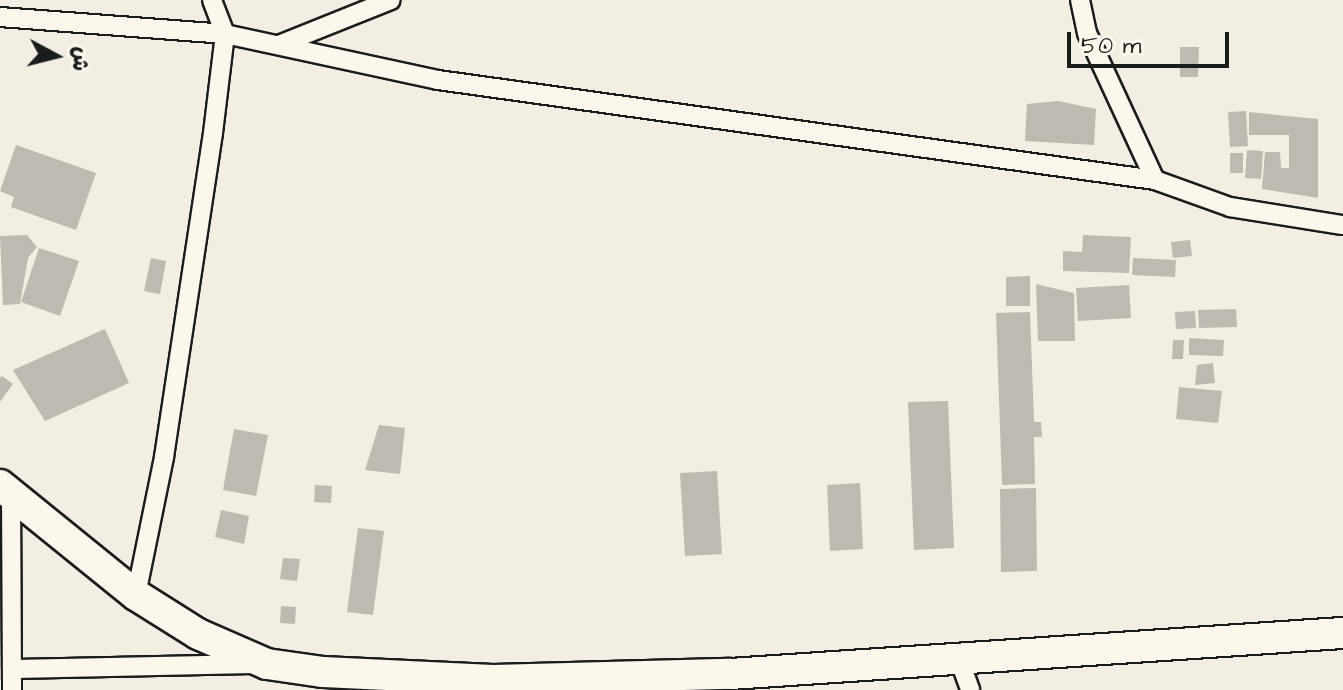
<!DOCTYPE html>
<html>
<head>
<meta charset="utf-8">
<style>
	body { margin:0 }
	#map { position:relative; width:1343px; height:690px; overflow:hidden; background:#f2eee4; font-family:"Architects Daughter","Playpen Sans Arabic",sans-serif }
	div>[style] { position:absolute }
	.building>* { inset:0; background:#bdbab1 }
	.roads { filter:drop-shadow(2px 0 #1c1c1c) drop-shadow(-2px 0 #1c1c1c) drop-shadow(0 2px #1c1c1c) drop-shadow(0 -2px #1c1c1c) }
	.street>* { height:18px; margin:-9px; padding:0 9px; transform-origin:9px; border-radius:9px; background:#fbf7ec }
	.primary>* { height:30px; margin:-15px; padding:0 15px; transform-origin:15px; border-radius:15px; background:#fbf7ec }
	span { translate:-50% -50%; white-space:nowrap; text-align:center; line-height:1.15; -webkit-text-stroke:6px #fbf7ec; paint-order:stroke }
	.north { position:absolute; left:16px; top:16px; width:80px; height:80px; -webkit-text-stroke:6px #fbf7ec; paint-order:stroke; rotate:97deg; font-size:22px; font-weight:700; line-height:32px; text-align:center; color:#1c1c1c }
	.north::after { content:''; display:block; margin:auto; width:28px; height:36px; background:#1c1c1c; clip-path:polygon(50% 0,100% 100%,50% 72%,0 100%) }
	.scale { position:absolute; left:1067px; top:32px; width:162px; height:36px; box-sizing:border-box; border:4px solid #1c1c1c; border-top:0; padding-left:10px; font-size:24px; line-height:28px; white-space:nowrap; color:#1c1c1c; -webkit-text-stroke:6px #fbf7ec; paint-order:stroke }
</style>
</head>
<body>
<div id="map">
	<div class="building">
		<div style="clip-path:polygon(1180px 47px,1199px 47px,1198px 77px,1180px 77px)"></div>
		<div style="clip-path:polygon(1058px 101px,1096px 109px,1094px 145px,1025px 141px,1027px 104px)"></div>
		<div style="clip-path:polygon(1246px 111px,1248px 146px,1230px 147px,1228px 112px)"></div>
		<div style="clip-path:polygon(1249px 112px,1318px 119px,1318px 198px,1262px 189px,1265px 152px,1280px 152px,1281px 168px,1289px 168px,1289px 135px,1249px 135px)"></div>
		<div style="clip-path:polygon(16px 145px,96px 173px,76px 230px,11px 207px,14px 197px,0 191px)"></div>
		<div style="clip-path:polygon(1247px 150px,1263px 151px,1261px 179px,1245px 178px)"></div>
		<div style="clip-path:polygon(1230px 153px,1243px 153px,1243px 173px,1230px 173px)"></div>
		<div style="clip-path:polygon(27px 235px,37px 247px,28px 258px,20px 304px,3px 305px,0 236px)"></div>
		<div style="clip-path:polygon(1083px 235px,1131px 237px,1129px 273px,1063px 271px,1063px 251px,1082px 252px)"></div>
		<div style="clip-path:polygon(1190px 240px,1192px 256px,1173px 258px,1171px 242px)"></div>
		<div style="clip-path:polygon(39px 248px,79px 261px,60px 316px,21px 302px)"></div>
		<div style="clip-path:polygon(151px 258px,166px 261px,160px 294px,144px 291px)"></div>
		<div style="clip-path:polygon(1133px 258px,1176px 260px,1175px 277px,1132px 275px)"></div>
		<div style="clip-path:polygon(1030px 276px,1030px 306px,1006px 306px,1006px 277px)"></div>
		<div style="clip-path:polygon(1036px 284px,1074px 293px,1075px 341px,1038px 341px)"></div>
		<div style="clip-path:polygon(1129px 285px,1131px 318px,1078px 321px,1076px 288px)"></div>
		<div style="clip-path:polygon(1236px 309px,1237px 327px,1199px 328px,1198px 310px)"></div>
		<div style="clip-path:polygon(1195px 311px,1196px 328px,1176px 329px,1175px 312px)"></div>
		<div style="clip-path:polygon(1030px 312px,1034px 422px,1041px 422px,1042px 437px,1034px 437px,1035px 484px,1002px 485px,996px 313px)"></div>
		<div style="clip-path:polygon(105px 329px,129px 383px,45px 421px,13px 370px)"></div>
		<div style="clip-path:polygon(1189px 338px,1224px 340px,1223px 356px,1189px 355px)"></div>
		<div style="clip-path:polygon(1173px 340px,1184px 340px,1183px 359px,1172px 359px)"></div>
		<div style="clip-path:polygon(1213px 363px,1215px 383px,1195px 385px,1197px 365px)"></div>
		<div style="clip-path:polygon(2px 376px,13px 384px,0 402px,0 378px)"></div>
		<div style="clip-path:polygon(1179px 387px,1222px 391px,1218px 423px,1176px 419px)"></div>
		<div style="clip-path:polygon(948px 401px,954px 548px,914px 550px,908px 402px)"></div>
		<div style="clip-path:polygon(379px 425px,405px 428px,400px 474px,365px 470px)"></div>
		<div style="clip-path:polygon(234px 429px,268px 435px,256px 496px,223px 490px)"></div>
		<div style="clip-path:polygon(717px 471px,722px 554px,685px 556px,680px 473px)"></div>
		<div style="clip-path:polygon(860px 483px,863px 549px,830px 551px,827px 485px)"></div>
		<div style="clip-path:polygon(315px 485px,332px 486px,331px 503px,314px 502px)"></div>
		<div style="clip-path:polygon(1036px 488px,1037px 571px,1001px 572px,1000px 489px)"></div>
		<div style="clip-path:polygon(221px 510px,249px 516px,244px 544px,215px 537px)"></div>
		<div style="clip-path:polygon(358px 528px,384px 531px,373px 615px,347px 612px)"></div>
		<div style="clip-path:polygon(283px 558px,300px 559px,297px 581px,280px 579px)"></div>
		<div style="clip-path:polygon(281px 606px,296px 607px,295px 624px,280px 623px)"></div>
	</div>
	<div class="roads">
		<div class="street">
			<div style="left:1080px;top:0;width:34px;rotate:78deg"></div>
			<div style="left:1087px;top:33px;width:162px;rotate:65.2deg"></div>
			<div style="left:0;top:17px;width:226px;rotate:4.3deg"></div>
			<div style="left:225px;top:34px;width:218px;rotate:12.2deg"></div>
			<div style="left:438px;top:80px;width:724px;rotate:7.94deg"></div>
			<div style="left:1155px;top:180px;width:80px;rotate:19.8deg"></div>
			<div style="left:1230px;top:207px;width:114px;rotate:9.1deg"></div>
			<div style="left:281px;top:44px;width:118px;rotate:-21.8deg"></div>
			<div style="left:11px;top:493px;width:197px;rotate:89.7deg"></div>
			<div style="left:136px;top:595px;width:141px;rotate:-78.5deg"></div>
			<div style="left:164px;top:457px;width:328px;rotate:-81.4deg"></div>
			<div style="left:213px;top:133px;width:100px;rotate:-83.1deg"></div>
			<div style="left:225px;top:34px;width:36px;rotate:-111deg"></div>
			<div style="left:959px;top:659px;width:33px;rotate:70deg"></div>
			<div style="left:12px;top:669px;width:244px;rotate:-1.2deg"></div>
		</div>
		<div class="primary">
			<div style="left:0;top:485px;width:175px;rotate:39deg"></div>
			<div style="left:136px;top:595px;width:73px;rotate:32.2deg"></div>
			<div style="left:198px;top:634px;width:75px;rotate:23.5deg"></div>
			<div style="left:267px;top:664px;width:57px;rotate:8.1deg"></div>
			<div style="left:323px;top:672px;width:170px;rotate:2.7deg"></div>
			<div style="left:493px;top:680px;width:237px;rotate:-1.5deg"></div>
			<div style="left:730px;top:674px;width:614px;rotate:-3.83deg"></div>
		</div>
	</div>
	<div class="north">ش</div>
	<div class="scale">50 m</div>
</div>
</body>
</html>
